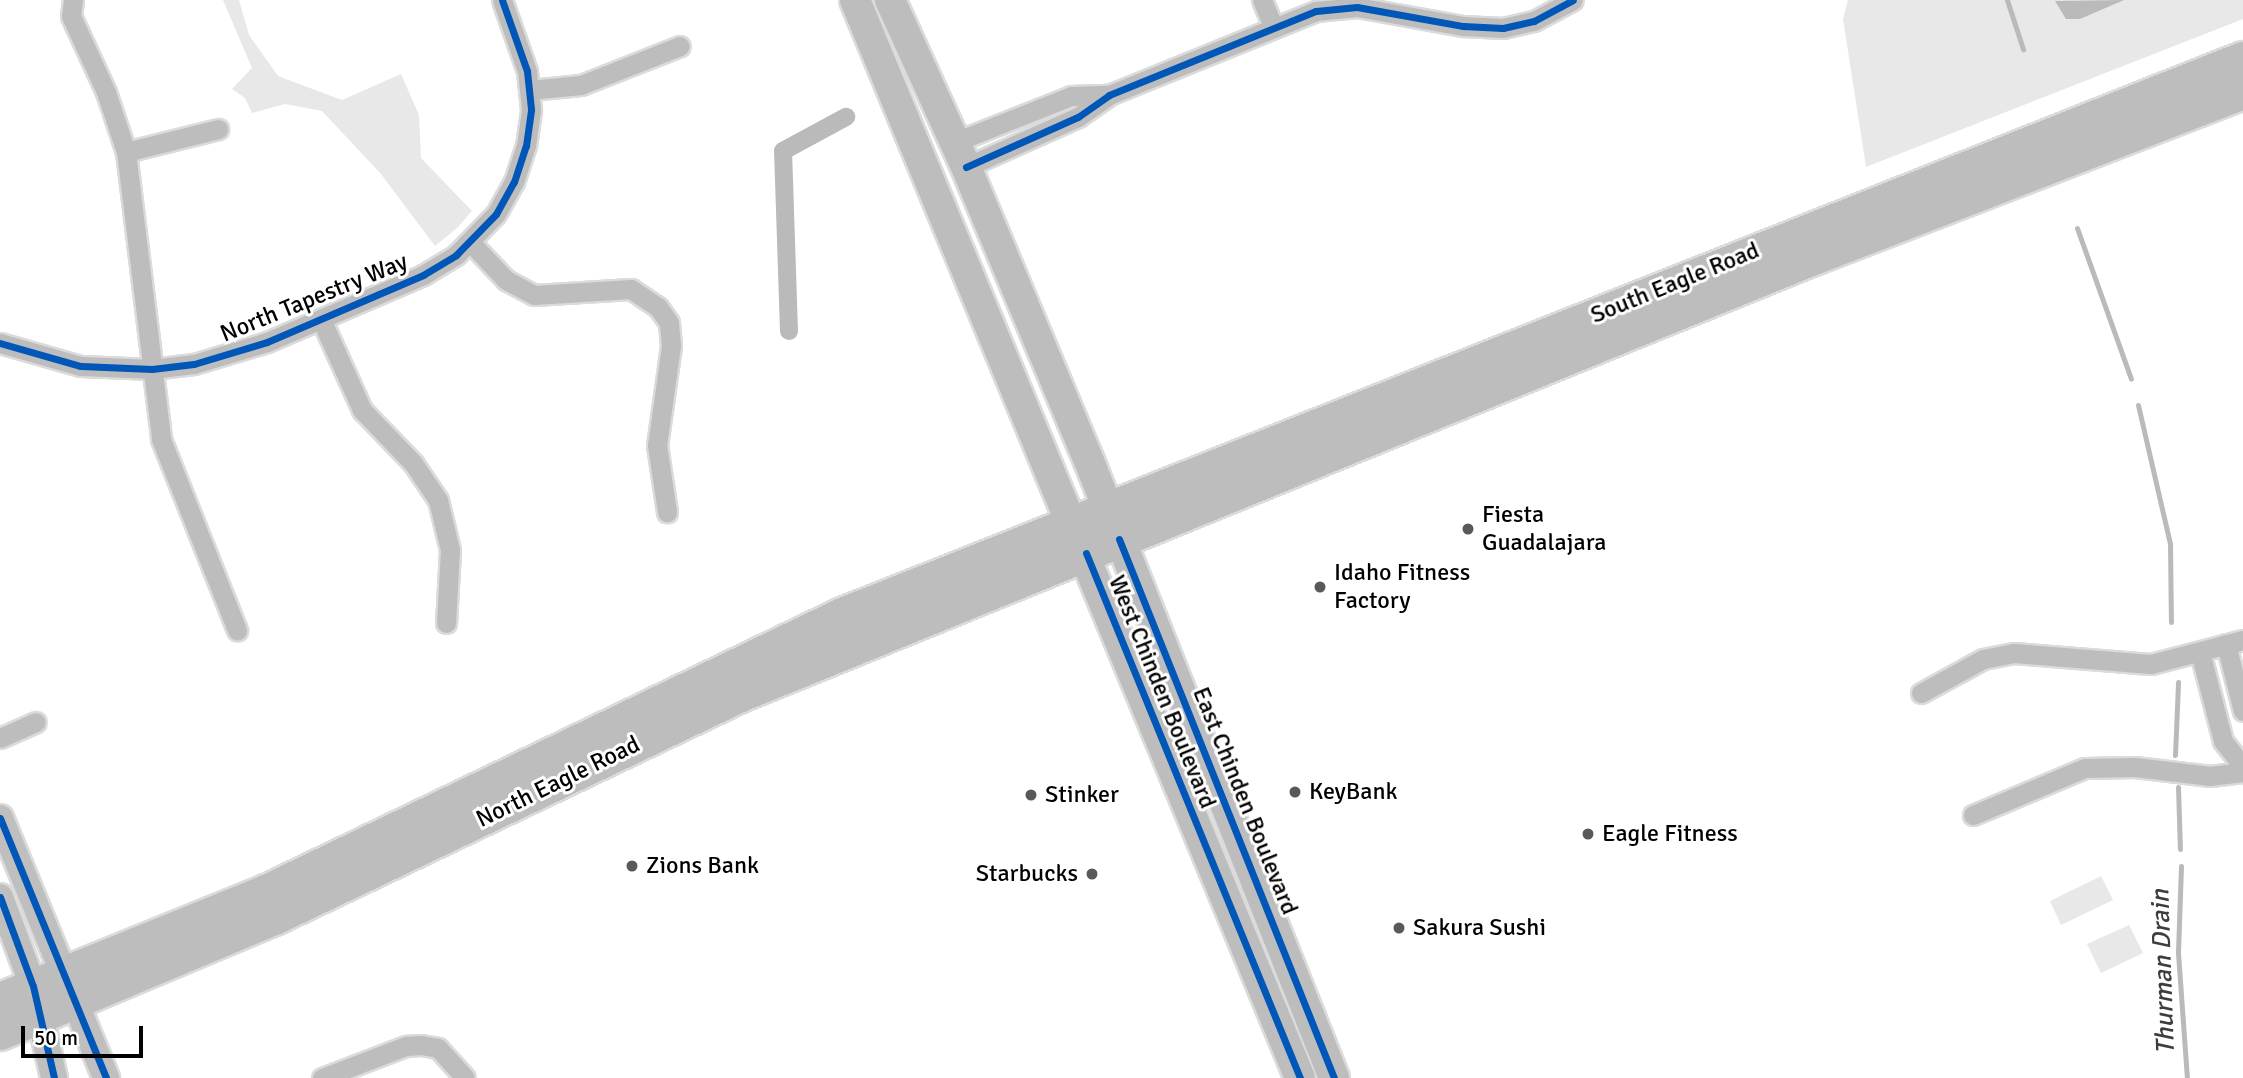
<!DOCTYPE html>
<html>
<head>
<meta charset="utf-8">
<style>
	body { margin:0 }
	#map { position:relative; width:2243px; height:1078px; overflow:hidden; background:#fff; font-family:Signika,sans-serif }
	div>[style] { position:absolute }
	.green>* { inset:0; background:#e8e8e8 }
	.water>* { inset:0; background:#bababa }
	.stream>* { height:5px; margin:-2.5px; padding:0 2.5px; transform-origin:2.5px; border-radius:2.5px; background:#bababa }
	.canal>* { height:18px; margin:-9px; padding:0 9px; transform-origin:9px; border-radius:9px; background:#bababa }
	.roads { filter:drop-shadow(2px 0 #dbdbdb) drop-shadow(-2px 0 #dbdbdb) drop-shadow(0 2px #dbdbdb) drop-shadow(0 -2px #dbdbdb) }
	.street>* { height:19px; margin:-9.5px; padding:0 9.5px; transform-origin:9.5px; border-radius:9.5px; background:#bdbdbd }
	.secondary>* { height:26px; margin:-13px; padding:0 13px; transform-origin:13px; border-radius:13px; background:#bfbfbf }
	.primary>* { height:30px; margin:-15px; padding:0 15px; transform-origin:15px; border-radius:15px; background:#bdbdbd }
	.highway>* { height:35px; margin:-17.5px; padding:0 17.5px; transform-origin:17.5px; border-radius:17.5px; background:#bdbdbd }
	.cycleway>* { height:7px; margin:-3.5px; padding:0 3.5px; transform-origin:3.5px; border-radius:3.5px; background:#0057b8 }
	.dots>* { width:19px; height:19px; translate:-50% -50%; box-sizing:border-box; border:4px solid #fff; border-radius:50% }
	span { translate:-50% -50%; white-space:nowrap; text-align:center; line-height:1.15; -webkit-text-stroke:6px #fff; paint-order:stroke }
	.street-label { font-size:24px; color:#000 }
	.poi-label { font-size:24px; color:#000 }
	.left { translate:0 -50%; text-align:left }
	.right { translate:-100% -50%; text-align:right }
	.water-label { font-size:26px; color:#3d3d3d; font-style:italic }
	.scale { position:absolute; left:21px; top:1026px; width:122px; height:32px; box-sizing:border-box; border:4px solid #000; border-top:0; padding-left:9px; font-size:21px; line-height:24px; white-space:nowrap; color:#000; -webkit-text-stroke:5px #fff; paint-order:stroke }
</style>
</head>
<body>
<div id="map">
	<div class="green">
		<div style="clip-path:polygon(223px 0,239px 0,249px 35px,278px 76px,342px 100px,401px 74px,419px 115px,421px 158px,472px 211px,457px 228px,435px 246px,381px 174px,322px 111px,285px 104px,252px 113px,245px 98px,232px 89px,252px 68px)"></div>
		<div style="clip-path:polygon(1848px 0,2243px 0,2243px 19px,1866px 167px,1843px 19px)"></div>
		<div style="clip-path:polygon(2101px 876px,2113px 900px,2061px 925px,2050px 901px)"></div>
		<div style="clip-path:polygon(2129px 925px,2143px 953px,2101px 973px,2087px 944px)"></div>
	</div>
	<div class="water">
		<div style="clip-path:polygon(2124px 0,2080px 19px,2066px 19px,2055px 1px)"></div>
	</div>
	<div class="stream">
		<div style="left:2007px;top:0;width:52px;rotate:71.9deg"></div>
		<div style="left:2077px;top:228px;width:160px;rotate:70.3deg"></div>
		<div style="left:2138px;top:405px;width:143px;rotate:77deg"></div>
		<div style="left:2170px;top:544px;width:78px;rotate:89.3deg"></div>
		<div style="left:2175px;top:755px;width:73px;rotate:-87.6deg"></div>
		<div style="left:2178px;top:787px;width:62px;rotate:88.2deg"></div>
		<div style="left:2181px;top:866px;width:87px;rotate:92deg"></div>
		<div style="left:2178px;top:953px;width:125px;rotate:85.9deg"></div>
	</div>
	<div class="canal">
		<div style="left:789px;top:331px;width:180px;rotate:-91.9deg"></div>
		<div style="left:783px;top:151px;width:72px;rotate:-28.4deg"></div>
	</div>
	<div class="roads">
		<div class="street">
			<div style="left:73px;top:0;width:16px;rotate:97deg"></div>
			<div style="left:71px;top:16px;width:84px;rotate:65.3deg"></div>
			<div style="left:106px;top:92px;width:63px;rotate:71.6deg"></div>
			<div style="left:126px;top:152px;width:289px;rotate:83deg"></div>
			<div style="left:161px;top:439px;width:206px;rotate:68.3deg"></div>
			<div style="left:1262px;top:0;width:28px;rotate:67deg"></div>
			<div style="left:530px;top:90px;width:51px;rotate:-5.6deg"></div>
			<div style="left:581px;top:85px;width:106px;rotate:-21.5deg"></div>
			<div style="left:955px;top:142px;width:125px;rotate:-21.6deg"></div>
			<div style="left:1071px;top:96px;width:38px;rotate:-2deg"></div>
			<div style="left:126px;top:152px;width:95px;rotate:-14deg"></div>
			<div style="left:966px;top:167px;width:123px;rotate:-24.1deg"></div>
			<div style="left:1078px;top:117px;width:38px;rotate:-35deg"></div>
			<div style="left:1109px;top:95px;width:223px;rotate:-22.1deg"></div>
			<div style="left:1316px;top:11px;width:41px;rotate:-5.6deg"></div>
			<div style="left:1357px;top:7px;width:108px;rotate:10.2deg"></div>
			<div style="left:1463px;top:26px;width:40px;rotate:2.9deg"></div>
			<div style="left:1503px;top:28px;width:32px;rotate:-13deg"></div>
			<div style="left:1534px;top:21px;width:44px;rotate:-28.3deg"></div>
			<div style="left:471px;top:243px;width:51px;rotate:46.6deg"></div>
			<div style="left:506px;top:280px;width:32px;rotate:28deg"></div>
			<div style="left:534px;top:295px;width:97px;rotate:-3.5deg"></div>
			<div style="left:631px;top:289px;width:32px;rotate:34deg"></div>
			<div style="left:658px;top:307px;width:19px;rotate:55deg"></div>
			<div style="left:669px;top:323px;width:23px;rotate:85deg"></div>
			<div style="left:671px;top:346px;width:100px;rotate:98deg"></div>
			<div style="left:657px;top:445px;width:68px;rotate:81.5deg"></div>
			<div style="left:321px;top:319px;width:100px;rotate:65.7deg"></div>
			<div style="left:362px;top:410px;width:74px;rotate:46.1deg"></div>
			<div style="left:413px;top:463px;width:45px;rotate:56deg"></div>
			<div style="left:438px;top:500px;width:51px;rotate:76.5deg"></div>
			<div style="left:450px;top:550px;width:73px;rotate:93.1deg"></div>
			<div style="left:0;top:343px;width:84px;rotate:15.9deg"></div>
			<div style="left:81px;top:366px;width:71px;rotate:2.4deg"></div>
			<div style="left:152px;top:369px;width:42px;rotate:-6.8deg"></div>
			<div style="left:194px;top:364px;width:76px;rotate:-16.8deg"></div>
			<div style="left:267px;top:342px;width:170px;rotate:-23.2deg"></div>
			<div style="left:423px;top:275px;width:39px;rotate:-31deg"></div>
			<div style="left:456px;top:255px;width:57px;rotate:-45.7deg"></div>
			<div style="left:496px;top:214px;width:37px;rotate:-61deg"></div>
			<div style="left:514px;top:182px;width:38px;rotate:-72deg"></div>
			<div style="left:526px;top:146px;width:37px;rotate:-82deg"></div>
			<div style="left:531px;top:109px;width:38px;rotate:-96deg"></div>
			<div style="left:527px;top:71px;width:75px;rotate:-109.4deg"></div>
			<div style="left:2226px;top:644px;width:69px;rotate:75.8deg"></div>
			<div style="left:2200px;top:652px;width:92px;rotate:75.5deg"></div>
			<div style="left:2223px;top:741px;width:33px;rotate:52deg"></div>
			<div style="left:1921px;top:693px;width:71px;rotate:-28.7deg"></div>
			<div style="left:1983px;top:659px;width:32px;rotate:-11deg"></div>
			<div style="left:2014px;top:653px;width:137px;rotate:4.6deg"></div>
			<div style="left:2151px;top:664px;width:95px;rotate:-14.6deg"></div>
			<div style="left:0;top:738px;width:39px;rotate:-24deg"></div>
			<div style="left:1973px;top:815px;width:121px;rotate:-22.8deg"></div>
			<div style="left:2085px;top:768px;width:50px;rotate:-1.1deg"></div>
			<div style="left:2135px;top:767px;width:76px;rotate:6.8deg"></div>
			<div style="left:2210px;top:776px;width:33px;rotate:-7deg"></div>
			<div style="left:322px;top:1078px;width:90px;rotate:-20.9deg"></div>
			<div style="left:406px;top:1046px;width:15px;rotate:-4deg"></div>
			<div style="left:421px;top:1045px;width:17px;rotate:10deg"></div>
			<div style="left:438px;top:1048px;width:40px;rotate:48deg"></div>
		</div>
		<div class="secondary">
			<div style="left:0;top:818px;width:281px;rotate:67.8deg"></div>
			<div style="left:0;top:897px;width:95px;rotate:69.7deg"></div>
			<div style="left:33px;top:986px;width:94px;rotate:77.1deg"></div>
		</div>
		<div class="primary">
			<div style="left:855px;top:0;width:1166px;rotate:67.57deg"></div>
			<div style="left:890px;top:0;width:183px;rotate:65.5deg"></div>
			<div style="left:966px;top:167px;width:319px;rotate:67.3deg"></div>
			<div style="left:1089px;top:461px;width:664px;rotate:68.34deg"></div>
		</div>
		<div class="highway">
			<div style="left:0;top:1000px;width:287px;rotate:-22.1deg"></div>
			<div style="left:266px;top:892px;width:639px;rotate:-25.68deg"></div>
			<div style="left:842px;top:615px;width:1507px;rotate:-21.65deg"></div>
			<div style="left:0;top:1032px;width:297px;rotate:-22.8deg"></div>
			<div style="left:274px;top:917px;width:517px;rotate:-25.57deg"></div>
			<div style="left:740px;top:694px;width:1159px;rotate:-22.16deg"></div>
			<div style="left:1813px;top:257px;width:461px;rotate:-21.1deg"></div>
		</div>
	</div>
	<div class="cycleway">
		<div style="left:966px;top:167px;width:123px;rotate:-24.1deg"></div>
		<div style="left:1078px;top:117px;width:38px;rotate:-35deg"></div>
		<div style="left:1109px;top:95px;width:223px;rotate:-22.1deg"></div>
		<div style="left:1316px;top:11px;width:41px;rotate:-5.6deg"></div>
		<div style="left:1357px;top:7px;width:108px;rotate:10.2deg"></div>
		<div style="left:1463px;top:26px;width:40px;rotate:2.9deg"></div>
		<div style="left:1503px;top:28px;width:32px;rotate:-13deg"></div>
		<div style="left:1534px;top:21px;width:44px;rotate:-28.3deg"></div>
		<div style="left:0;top:343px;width:84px;rotate:15.9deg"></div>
		<div style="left:81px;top:366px;width:71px;rotate:2.4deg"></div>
		<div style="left:152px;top:369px;width:42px;rotate:-6.8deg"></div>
		<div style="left:194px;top:364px;width:76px;rotate:-16.8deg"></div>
		<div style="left:267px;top:342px;width:170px;rotate:-23.2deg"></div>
		<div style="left:423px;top:275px;width:39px;rotate:-31deg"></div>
		<div style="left:456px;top:255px;width:57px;rotate:-45.7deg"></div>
		<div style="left:496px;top:214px;width:37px;rotate:-61deg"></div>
		<div style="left:514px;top:182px;width:38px;rotate:-72deg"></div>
		<div style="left:526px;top:146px;width:37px;rotate:-82deg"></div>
		<div style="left:531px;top:109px;width:38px;rotate:-96deg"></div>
		<div style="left:527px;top:71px;width:75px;rotate:-109.4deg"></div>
		<div style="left:1119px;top:539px;width:580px;rotate:68.25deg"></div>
		<div style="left:1086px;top:553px;width:567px;rotate:67.82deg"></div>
		<div style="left:0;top:818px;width:281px;rotate:67.8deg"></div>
		<div style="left:0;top:897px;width:95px;rotate:69.7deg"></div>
		<div style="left:33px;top:986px;width:94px;rotate:77.1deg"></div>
	</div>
	<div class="dots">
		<div style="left:1468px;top:529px;background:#595959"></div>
		<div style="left:1320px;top:587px;background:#595959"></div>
		<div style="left:1295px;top:792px;background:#595959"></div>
		<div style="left:1031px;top:795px;background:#595959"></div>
		<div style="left:1588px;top:834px;background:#595959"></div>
		<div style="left:632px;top:866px;background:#595959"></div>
		<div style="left:1092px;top:874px;background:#595959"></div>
		<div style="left:1399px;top:928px;background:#595959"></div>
	</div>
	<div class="street-label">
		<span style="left:1675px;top:283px;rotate:-22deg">South Eagle Road</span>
		<span style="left:314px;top:298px;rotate:-22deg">North Tapestry Way</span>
		<span style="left:1162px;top:692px;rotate:68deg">West Chinden Boulevard</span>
		<span style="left:558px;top:782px;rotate:-26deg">North Eagle Road</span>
		<span style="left:1245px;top:801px;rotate:68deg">East Chinden Boulevard</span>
	</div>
	<div class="poi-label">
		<span class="left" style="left:1482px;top:529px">Fiesta<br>Guadalajara</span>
		<span class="left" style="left:1334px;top:587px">Idaho Fitness<br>Factory</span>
		<span class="left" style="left:1309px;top:792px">KeyBank</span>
		<span class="left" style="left:1045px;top:795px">Stinker</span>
		<span class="left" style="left:1602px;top:834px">Eagle Fitness</span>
		<span class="left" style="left:646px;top:866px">Zions Bank</span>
		<span class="right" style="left:1078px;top:874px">Starbucks</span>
		<span class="left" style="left:1413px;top:928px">Sakura Sushi</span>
	</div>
	<div class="water-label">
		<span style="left:2164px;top:972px;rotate:-92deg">Thurman Drain</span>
	</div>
	<div class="scale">50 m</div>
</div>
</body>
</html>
